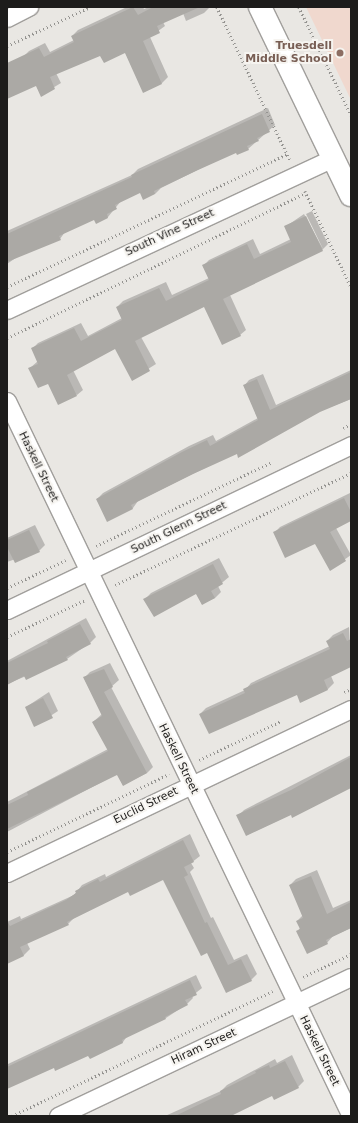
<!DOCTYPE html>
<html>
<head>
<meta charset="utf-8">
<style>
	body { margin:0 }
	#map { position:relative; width:358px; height:1123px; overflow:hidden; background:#e9e7e3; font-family:"DejaVu Sans",sans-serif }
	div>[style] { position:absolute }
	.education>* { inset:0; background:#f0d8ce }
	.shadow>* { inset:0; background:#0003 }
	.building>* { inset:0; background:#aba9a5 }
	.path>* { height:2.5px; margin-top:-1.25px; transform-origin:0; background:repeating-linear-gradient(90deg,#949390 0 1px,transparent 0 4px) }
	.roads { filter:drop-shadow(1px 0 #a19f9c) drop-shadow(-1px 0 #a19f9c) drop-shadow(0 1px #a19f9c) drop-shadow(0 -1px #a19f9c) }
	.minor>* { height:17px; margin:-8.5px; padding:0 8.5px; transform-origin:8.5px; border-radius:8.5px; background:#fff }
	.major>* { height:22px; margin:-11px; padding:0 11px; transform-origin:11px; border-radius:11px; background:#fff }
	.dots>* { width:11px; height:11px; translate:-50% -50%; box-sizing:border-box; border:2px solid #f6f4f0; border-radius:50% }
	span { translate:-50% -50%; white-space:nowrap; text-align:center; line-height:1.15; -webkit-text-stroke:4px #f6f4f0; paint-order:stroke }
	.education-label { font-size:11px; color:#785e54; font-weight:700 }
	.right { translate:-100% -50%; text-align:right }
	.street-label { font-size:11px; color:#1d1c1b }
	.frame { position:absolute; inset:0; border:8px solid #1d1c1b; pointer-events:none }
</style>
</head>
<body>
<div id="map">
	<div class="education">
		<div style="clip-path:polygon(306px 7px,351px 7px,351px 100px)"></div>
	</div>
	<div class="shadow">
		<div style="clip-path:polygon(127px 7px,143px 7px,144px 9px,149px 7px,210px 7px,204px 13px,186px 21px,183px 13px,163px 22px,165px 26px,150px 37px,168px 77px,162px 83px,144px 92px,125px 52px,101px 55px,56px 73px,61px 83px,41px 95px,36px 85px,7px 98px,7px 73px,29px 51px,45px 43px,50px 52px,74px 40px,72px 36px,78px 30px)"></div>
		<div style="clip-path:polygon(268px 108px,275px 125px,248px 149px,236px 151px,161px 188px,155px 194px,140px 192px,121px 201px,108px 217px,95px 219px,65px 232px,60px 239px,20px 255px,7px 264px,7px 231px,132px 175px,138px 169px)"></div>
		<div style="clip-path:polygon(312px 211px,328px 244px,322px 250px,230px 295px,246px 330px,240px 335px,205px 306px,141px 337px,156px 364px,132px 379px,116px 348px,73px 370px,83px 390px,77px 395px,48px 382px,30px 368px,38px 361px,32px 349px,38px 343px,81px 323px,88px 336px,122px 318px,117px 307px,123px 301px,166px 282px,172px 295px,209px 278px,203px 266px,209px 260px,253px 239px,260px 254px,291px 239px,285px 227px,304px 214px,323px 249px,306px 214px)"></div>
		<div style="clip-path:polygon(351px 370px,351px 399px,320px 411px,138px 501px,133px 508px,108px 520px,97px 499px,103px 493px,189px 446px,213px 435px,216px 441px,258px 418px,244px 386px,249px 380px,263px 374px,276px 405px)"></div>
		<div style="clip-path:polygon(350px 493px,351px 520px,336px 528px,351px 555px,331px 569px,315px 543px,274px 533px,280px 527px)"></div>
		<div style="clip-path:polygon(35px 525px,45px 545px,39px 551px,7px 562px,7px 538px)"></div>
		<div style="clip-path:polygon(219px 558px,229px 577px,218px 586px,221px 592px,215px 598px,202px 604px,196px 593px,145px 599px,151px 593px)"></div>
		<div style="clip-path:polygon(86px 618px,96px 637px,90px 643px,67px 659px,7px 684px,7px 661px)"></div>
		<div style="clip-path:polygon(349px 627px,351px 666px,331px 676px,334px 683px,328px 689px,301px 702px,297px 694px,200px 714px,206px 708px,245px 690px,251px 683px,330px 646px,327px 641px,333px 635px)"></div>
		<div style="clip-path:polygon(110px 663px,119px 680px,111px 687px,153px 767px,147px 773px,123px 785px,117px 774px,7px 832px,7px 802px,108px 749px,93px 722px,102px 714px,84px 678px,90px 672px)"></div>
		<div style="clip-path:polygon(49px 692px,58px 711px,35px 726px,26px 707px)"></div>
		<div style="clip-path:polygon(351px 755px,351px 786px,247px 835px,238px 816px,244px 810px)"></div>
		<div style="clip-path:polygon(190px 834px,200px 856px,191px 863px,194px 868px,190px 872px,211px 918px,213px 917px,234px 960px,247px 954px,257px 974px,251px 980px,207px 952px,164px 878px,128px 890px,74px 918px,68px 924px,27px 943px,30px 949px,24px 955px,12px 960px,7px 957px,7px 922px,20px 916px,21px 919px,74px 895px,82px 885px,105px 874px,106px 877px)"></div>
		<div style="clip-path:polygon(317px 870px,333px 908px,351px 900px,351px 928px,333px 936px,327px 943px,298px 931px,300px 928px,297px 921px,303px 915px,290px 885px,296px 879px)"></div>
		<div style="clip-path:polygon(196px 975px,202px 988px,192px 996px,193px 998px,187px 1004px,166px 1018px,128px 1035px,123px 1042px,54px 1067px,7px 1088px,8px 1064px)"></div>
		<div style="clip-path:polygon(292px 1055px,304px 1081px,298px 1087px,275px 1099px,273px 1095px,228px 1116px,165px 1116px,221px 1091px,227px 1085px,275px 1059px,277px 1063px)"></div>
	</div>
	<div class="building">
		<div style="clip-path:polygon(133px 7px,138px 15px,153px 7px,200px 7px,157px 26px,160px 33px,143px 41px,162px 84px,143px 93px,125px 53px,104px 63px,100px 56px,50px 77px,55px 89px,41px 97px,36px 86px,7px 99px,7px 63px,39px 48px,44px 57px,74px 42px,71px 36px)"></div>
		<div style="clip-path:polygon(262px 114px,270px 132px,257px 138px,259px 141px,247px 146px,249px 150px,237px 155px,236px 153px,198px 170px,154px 191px,155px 194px,143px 200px,140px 193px,115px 205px,117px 209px,107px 214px,108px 218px,96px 224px,94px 220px,59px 236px,61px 240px,7px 262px,7px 234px,132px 177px,131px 175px)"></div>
		<div style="clip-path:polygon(306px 216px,323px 251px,223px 299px,241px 336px,222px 345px,204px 307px,135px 341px,150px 371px,132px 381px,115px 349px,67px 375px,77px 396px,58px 405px,48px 384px,38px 388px,28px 368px,38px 364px,31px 348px,74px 328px,81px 341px,122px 320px,116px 307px,159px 288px,166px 301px,209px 280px,202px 265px,247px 244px,254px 259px,291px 242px,284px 226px)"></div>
		<div style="clip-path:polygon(351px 372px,351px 399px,320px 412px,238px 458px,237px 454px,193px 474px,131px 505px,133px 509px,107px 522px,96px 499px,182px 452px,207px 440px,210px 446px,258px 420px,243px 385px,257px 379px,270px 410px)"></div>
		<div style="clip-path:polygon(344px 498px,351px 512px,351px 521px,330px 532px,346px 561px,330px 571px,315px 544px,285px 558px,273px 532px)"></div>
		<div style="clip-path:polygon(29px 530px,40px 552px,15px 563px,7px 547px,7px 540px)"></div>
		<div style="clip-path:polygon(213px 564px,223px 584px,211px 591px,215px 598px,202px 605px,196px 594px,154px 617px,143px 599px)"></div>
		<div style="clip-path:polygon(80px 624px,91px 644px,66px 657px,68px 660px,26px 680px,24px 676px,7px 685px,7px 663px,48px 643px,47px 641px)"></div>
		<div style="clip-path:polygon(343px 633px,347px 641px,351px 639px,351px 667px,324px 680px,328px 690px,300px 703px,297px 695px,209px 734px,199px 714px,245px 693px,243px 689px,330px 649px,326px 641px)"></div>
		<div style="clip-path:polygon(104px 669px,113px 687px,104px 692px,147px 773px,123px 786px,117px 775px,7px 829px,7px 805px,28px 795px,27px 792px,108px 751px,92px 722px,102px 716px,83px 677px)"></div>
		<div style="clip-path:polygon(43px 698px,53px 718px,34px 727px,25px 707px)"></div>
		<div style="clip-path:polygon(351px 757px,351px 788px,292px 818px,291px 815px,246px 836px,236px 815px,291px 790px)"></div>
		<div style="clip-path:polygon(183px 840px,194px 862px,184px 867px,188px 875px,184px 877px,205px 923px,207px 922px,228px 965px,241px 959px,252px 981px,226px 993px,207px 953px,201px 956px,163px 880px,130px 896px,128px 892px,67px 922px,69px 925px,20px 947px,24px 956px,7px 964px,7px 921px,10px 926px,66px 900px,76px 893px,75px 891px,98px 879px,100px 882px)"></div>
		<div style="clip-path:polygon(311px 876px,327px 914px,351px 902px,351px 928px,326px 940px,328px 944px,307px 954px,296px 931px,300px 929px,296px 921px,303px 918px,289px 885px)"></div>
		<div style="clip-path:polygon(190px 980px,197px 995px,185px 1000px,188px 1005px,165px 1017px,166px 1019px,122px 1040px,123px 1043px,90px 1059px,88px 1056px,55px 1071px,54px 1068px,7px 1089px,7px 1067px)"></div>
		<div style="clip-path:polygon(285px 1061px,299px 1088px,274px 1100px,272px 1096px,231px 1116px,175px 1116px,221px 1094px,220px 1091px,256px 1073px,255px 1071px,269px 1065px,270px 1068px)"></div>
	</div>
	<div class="path">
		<div style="left:217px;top:7px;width:170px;rotate:64.5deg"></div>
		<div style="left:299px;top:7px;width:120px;rotate:64.3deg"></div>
		<div style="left:7px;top:46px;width:92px;rotate:-25.2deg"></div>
		<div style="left:305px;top:191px;width:106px;rotate:64.4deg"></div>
		<div style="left:7px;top:287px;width:310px;rotate:-25.4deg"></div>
		<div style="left:7px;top:338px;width:332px;rotate:-25.9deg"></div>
		<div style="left:343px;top:428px;width:9px;rotate:-27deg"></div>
		<div style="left:96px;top:546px;width:195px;rotate:-25.5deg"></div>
		<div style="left:115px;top:585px;width:261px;rotate:-25.4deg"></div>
		<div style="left:7px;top:588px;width:65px;rotate:-25.4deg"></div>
		<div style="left:7px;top:637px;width:86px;rotate:-25.4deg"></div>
		<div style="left:344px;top:692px;width:8px;rotate:-23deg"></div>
		<div style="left:199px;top:760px;width:91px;rotate:-25.4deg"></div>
		<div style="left:7px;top:852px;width:180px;rotate:-25.7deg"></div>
		<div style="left:303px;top:977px;width:53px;rotate:-25.6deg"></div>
		<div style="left:12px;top:1116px;width:289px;rotate:-25.6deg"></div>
	</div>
	<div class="roads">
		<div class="minor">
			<div style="left:7px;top:18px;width:25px;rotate:-27deg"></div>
			<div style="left:7px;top:310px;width:360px;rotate:-25deg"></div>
			<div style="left:7px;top:401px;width:793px;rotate:64.31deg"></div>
			<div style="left:7px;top:610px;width:382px;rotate:-25.6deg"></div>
			<div style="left:7px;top:873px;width:381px;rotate:-25.5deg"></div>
			<div style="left:58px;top:1116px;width:324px;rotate:-25.4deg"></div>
		</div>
		<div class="major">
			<div style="left:260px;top:7px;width:209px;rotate:64.2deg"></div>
		</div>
	</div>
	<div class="dots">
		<div style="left:340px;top:53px;background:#8d6e63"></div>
	</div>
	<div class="education-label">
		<span class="right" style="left:332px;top:53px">Truesdell<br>Middle School</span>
	</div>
	<div class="street-label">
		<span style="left:170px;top:233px;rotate:-25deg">South Vine Street</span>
		<span style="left:38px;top:467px;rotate:64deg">Haskell Street</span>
		<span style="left:179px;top:528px;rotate:-26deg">South Glenn Street</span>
		<span style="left:178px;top:759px;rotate:64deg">Haskell Street</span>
		<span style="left:146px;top:806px;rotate:-26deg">Euclid Street</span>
		<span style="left:204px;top:1047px;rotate:-25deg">Hiram Street</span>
		<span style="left:319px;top:1051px;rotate:64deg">Haskell Street</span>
	</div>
	<div class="frame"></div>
</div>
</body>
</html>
